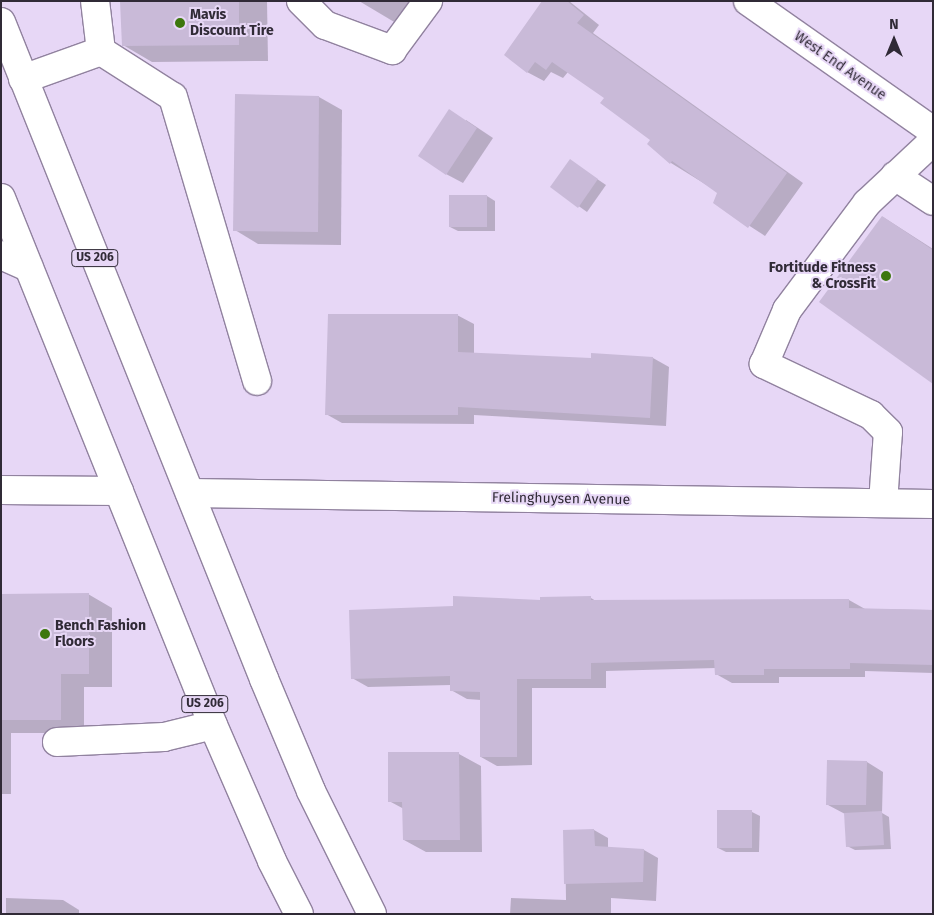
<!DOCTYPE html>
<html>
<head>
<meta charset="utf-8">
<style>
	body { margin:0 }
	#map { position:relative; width:934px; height:915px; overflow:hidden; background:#e7d7f6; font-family:"Fira Sans",sans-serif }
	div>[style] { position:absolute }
	.shadow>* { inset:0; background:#0003 }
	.building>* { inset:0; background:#c9bad8 }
	.roads { filter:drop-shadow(1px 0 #91829f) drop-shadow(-1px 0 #91829f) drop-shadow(0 1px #91829f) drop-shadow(0 -1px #91829f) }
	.minor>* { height:28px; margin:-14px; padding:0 14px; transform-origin:14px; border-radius:14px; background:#fff }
	.highway>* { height:28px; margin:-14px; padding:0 14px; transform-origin:14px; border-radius:14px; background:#fff }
	.dots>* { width:14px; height:14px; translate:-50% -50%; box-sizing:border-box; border:2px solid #e7d7f6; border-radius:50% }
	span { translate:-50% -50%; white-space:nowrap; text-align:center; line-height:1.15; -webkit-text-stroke:4px #e7d7f6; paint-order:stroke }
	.shield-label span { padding:1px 4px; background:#e7d7f6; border:1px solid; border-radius:4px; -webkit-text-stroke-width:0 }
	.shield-label { font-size:12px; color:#302a36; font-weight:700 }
	.poi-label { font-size:14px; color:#302a36; font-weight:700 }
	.left { translate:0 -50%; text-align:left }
	.right { translate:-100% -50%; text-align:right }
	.street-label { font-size:14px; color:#302a36 }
	.frame { position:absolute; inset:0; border:2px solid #302a36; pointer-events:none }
	.north { position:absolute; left:869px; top:15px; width:50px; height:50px; -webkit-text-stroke:4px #e7d7f6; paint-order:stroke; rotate:0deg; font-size:14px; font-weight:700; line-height:20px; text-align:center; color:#302a36 }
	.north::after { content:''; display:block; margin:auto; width:18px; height:22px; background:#302a36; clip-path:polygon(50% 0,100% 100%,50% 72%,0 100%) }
</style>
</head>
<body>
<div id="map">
	<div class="shadow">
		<div style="clip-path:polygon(122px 1px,267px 1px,268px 61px,152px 62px,123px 45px)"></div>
		<div style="clip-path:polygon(359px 1px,426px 1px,406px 29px)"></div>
		<div style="clip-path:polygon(545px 1px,569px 1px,599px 25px,593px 33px,803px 183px,765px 236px,714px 203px,718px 192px,671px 163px,651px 140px,606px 98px,568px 72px,563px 78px,551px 72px,544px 81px,527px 72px)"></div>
		<div style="clip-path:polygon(319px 97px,342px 110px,341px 245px,258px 244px,235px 230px)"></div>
		<div style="clip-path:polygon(466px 120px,493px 138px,463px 183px,446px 174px)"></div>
		<div style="clip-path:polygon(578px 166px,606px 185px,587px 212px,552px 187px)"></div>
		<div style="clip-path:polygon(487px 196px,495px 201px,495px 231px,458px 231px,450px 227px)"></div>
		<div style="clip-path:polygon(883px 217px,933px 249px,933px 382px)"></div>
		<div style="clip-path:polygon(457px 315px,474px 324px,474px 354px,592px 359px,653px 358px,669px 367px,666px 426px,474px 415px,474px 424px,342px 423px,326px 414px)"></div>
		<div style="clip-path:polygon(88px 594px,112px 608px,112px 687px,84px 687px,84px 733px,11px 733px,11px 794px,1px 794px,1px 595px)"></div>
		<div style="clip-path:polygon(591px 598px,596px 601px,849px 600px,865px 609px,933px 610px,933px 673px,865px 671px,865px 677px,779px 677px,779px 683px,732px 683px,716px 674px,716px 668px,606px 671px,606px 688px,532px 688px,532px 765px,497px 766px,481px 757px,481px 700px,467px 699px,451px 690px,451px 685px,368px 687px,352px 678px,454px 608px)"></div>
		<div style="clip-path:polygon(459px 754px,481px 766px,482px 852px,426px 852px,404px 840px,404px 809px,389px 801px)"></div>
		<div style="clip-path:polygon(867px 762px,883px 772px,882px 813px,889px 817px,891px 849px,855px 850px,847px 846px,845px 814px,828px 805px)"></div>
		<div style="clip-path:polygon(752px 812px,760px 816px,759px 852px,726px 852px,718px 848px)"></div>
		<div style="clip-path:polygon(594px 830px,608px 838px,608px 848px,644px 850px,658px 858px,656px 901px,611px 898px,611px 914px,510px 914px,511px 898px,566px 900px,565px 831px)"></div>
		<div style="clip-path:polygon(6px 898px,63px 900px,79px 910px,79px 914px,6px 914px)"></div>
	</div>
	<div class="building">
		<div style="clip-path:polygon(120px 1px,239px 1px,239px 45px,122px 46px)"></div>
		<div style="clip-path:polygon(542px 1px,567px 1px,584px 15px,577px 23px,787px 173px,748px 228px,713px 203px,717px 193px,672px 161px,670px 164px,647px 144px,650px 140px,600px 103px,604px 98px,552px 62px,546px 70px,535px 62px,527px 73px,504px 55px)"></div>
		<div style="clip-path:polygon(235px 94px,319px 96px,318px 232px,233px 231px)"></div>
		<div style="clip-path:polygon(449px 109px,477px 128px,446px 175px,418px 156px)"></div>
		<div style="clip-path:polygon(570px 159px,598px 179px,578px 208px,550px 187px)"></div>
		<div style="clip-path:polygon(449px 195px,487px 195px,487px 227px,449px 227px)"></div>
		<div style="clip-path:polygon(882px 216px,933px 250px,933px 384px,819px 302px)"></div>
		<div style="clip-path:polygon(328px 314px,458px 314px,458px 352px,591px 358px,591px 353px,653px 357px,650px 418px,458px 407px,458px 415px,325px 415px)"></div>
		<div style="clip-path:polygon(89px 593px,89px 674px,61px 674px,61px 720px,1px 720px,1px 594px)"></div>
		<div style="clip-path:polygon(453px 596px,540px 600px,540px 597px,591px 596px,591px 600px,849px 599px,849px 608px,933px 610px,933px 665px,850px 663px,850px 669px,764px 669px,764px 675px,715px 675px,714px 660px,591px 663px,591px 679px,517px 679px,517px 757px,480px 757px,480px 692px,450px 691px,450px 676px,351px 679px,349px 610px,453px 606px)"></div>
		<div style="clip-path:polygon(388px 752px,459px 752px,460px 840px,403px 840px,402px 802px,388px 802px)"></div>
		<div style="clip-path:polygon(827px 760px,867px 761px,866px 805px,826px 805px)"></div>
		<div style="clip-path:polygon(717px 810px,752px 810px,752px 848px,717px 848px)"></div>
		<div style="clip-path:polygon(882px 811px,884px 845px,846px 847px,844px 813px)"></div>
		<div style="clip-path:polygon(594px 829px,595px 846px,644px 849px,643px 882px,564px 884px,563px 830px)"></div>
	</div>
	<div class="roads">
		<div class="minor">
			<div style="left:301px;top:1px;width:34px;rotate:45deg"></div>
			<div style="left:325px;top:25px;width:72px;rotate:20.5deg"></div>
			<div style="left:392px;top:50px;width:61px;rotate:-53.7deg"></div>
			<div style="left:748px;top:1px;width:226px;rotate:35.1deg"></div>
			<div style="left:101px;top:51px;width:85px;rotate:32.6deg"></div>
			<div style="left:173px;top:97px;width:296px;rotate:73.5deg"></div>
			<div style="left:23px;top:79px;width:83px;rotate:-19.7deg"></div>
			<div style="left:101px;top:51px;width:50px;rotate:-96.8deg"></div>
			<div style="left:895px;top:176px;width:45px;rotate:33.3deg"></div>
			<div style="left:1px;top:255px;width:30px;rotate:24deg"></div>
			<div style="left:1px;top:490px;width:118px;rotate:0.5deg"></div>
			<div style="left:190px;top:493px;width:743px;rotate:0.85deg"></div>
			<div style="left:883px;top:503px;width:71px;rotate:-86deg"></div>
			<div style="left:888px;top:432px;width:24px;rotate:-135deg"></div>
			<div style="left:871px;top:415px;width:119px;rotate:-154.5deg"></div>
			<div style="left:764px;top:364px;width:59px;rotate:-66.9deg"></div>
			<div style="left:787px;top:310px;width:134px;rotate:-53.2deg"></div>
			<div style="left:867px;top:203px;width:91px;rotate:-43.2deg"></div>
			<div style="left:57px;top:742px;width:107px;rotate:-2.7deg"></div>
			<div style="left:164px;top:737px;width:50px;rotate:-13.8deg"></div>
		</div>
		<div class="highway">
			<div style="left:1px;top:22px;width:708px;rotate:68.18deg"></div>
			<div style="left:264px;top:679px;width:121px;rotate:67.2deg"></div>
			<div style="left:311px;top:791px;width:137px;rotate:63.6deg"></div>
			<div style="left:1px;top:198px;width:568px;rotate:68.09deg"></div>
			<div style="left:213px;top:725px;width:148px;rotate:66.5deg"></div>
			<div style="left:272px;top:861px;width:59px;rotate:63deg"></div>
		</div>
	</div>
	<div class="dots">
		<div style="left:180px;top:23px;background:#3d770d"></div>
		<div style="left:886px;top:276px;background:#3d770d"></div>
		<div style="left:45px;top:634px;background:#3d770d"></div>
	</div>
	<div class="shield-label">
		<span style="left:95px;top:258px">US 206</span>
		<span style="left:205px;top:704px">US 206</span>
	</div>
	<div class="poi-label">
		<span class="left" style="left:190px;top:23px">Mavis<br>Discount Tire</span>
		<span class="right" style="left:876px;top:276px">Fortitude Fitness<br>&amp; CrossFit</span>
		<span class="left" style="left:55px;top:634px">Bench Fashion<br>Floors</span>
	</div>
	<div class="street-label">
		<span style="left:840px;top:66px;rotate:35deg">West End Avenue</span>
		<span style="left:561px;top:499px;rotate:1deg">Frelinghuysen Avenue</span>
	</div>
	<div class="frame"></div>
	<div class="north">N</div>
</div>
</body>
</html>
